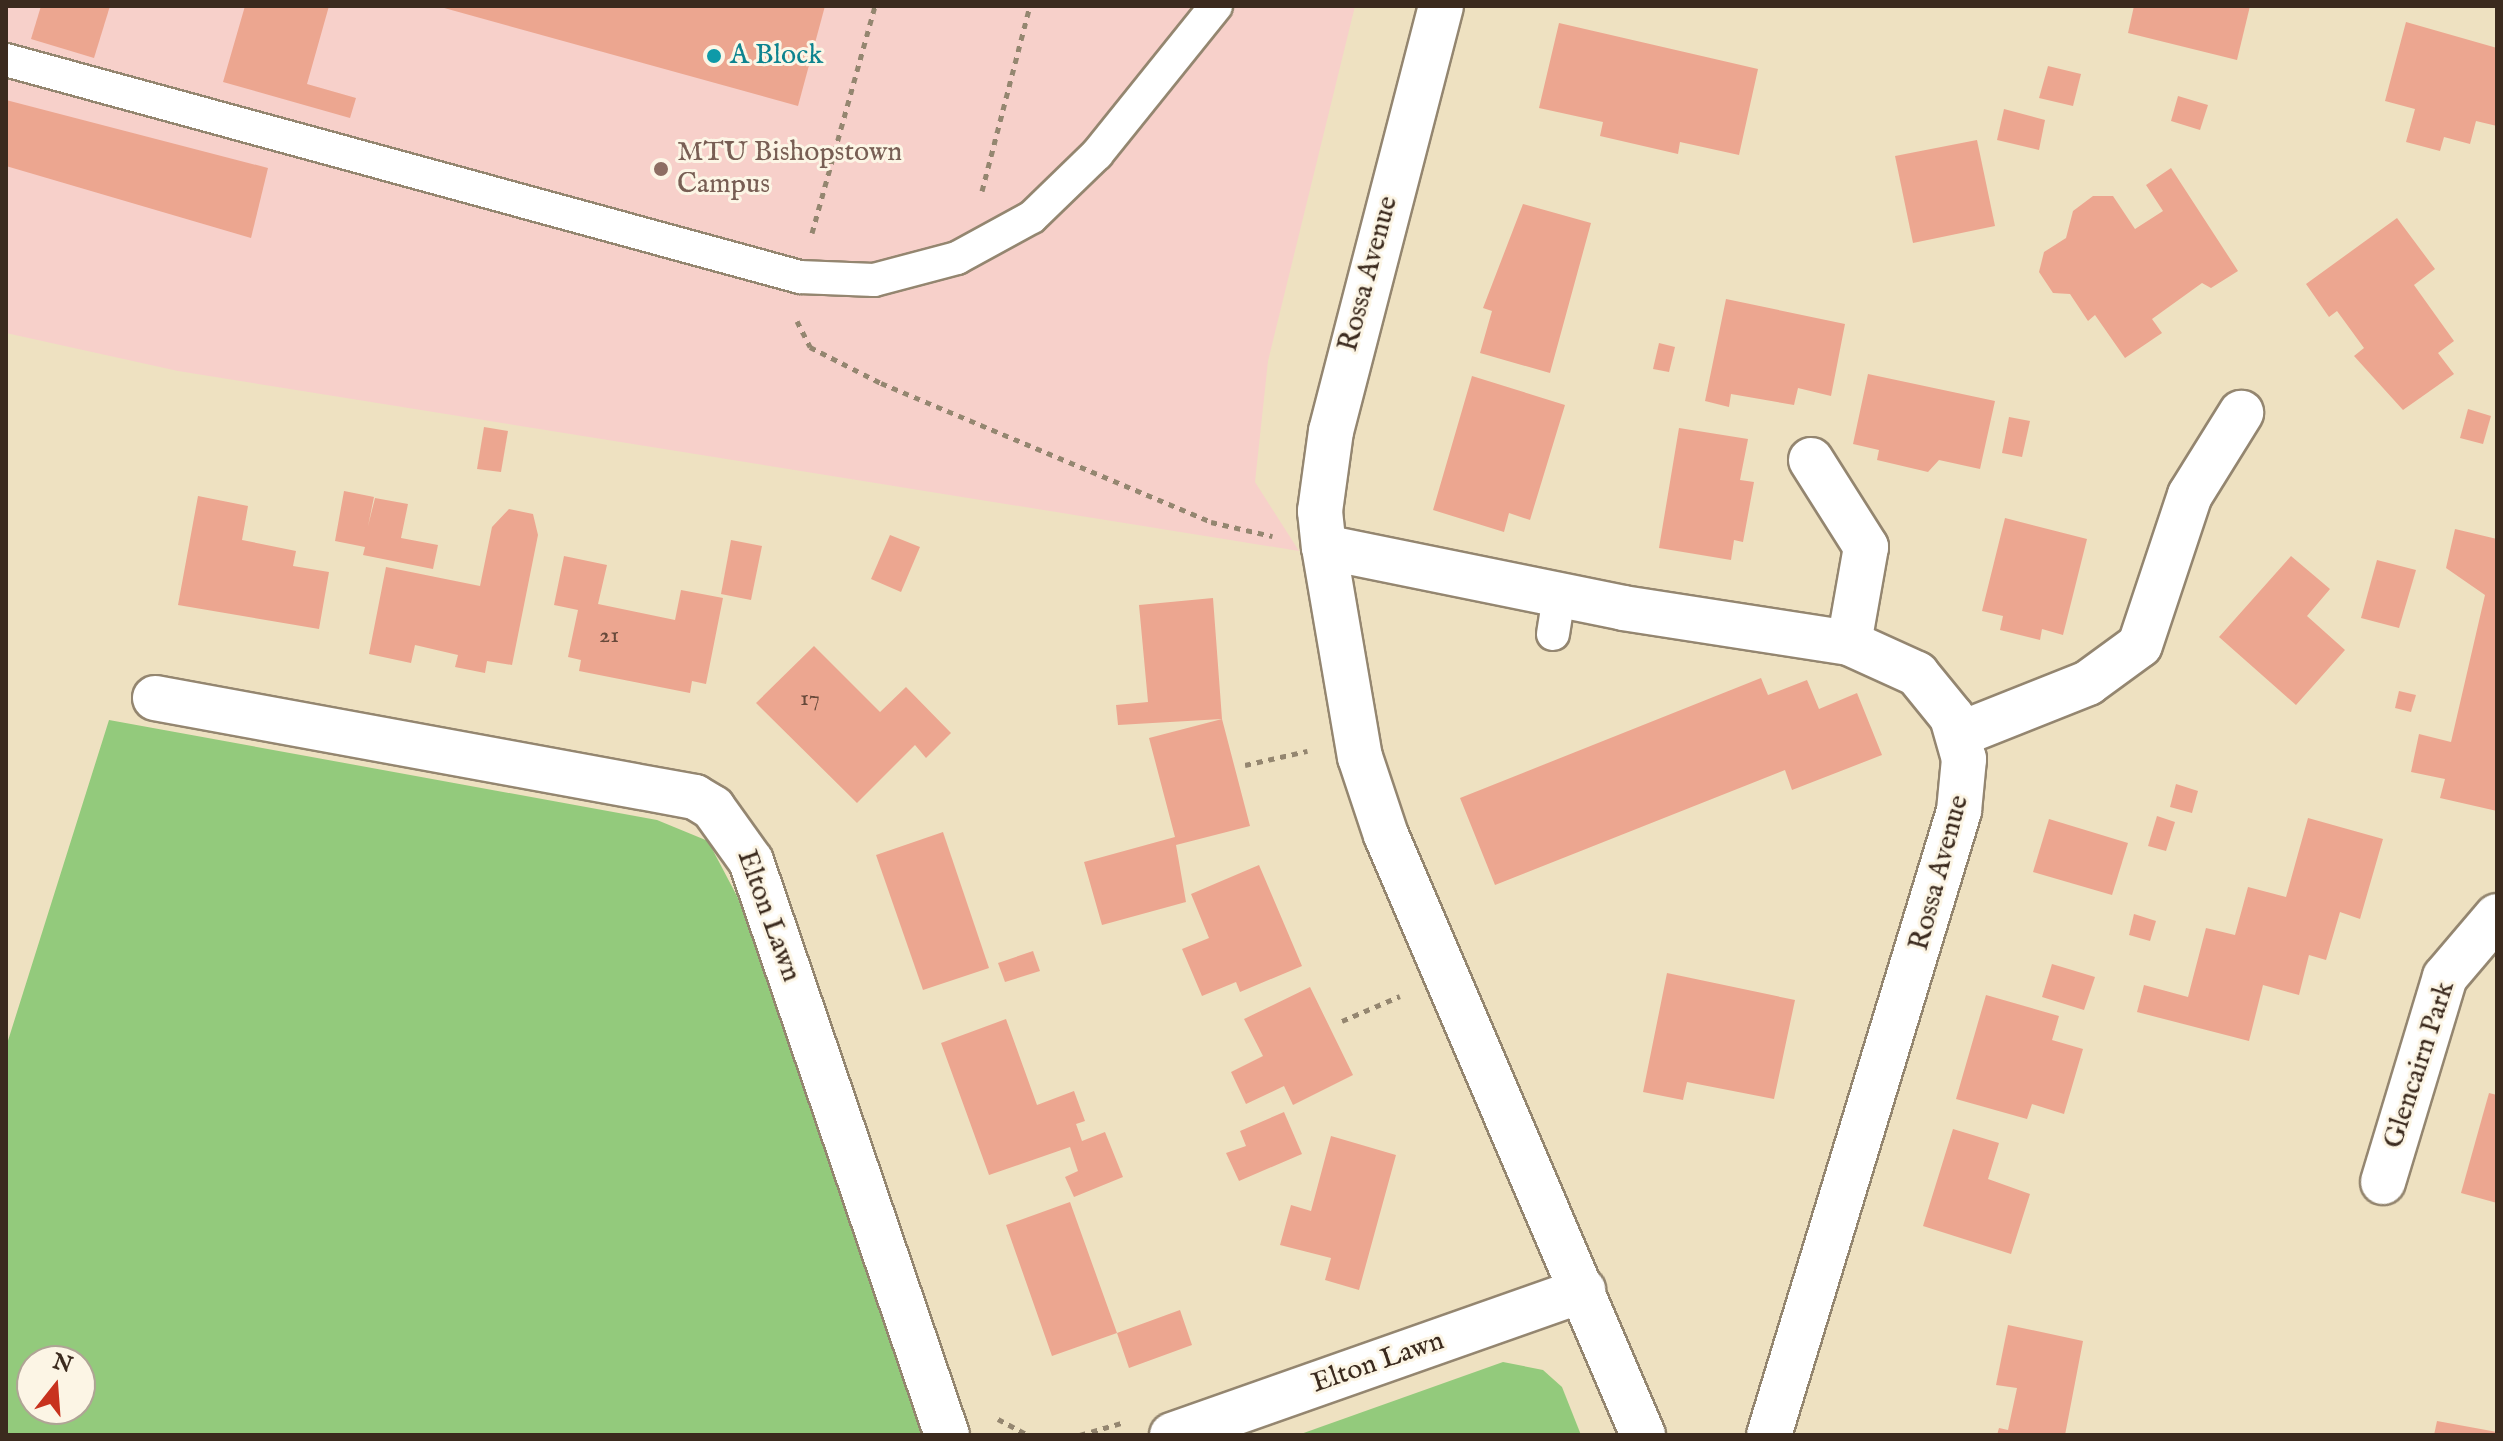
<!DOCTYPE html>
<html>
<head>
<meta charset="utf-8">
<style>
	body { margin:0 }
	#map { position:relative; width:2503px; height:1441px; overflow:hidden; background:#eee1c1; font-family:"IM FELL English",serif }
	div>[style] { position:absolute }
	.built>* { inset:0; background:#f7d0ca }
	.green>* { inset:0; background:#93ca7c }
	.building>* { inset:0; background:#eca690 }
	.path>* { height:5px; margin-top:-2.5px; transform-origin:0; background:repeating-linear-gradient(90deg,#948670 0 6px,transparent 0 12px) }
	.roads { filter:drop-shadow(2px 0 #948670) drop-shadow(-2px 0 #948670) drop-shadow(0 2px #948670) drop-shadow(0 -2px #948670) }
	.service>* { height:32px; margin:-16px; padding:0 16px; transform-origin:16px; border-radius:16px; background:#fff }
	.minor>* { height:44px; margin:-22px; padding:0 22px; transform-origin:22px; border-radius:22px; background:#fff }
	.tertiary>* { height:44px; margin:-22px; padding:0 22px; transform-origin:22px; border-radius:22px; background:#fff }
	.dots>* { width:22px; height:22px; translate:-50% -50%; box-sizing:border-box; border:4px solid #fcf5e5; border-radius:50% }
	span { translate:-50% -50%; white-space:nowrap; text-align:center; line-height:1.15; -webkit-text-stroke:6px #fcf5e5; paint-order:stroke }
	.number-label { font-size:24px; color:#67493a }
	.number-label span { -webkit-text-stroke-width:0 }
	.culture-label { font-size:28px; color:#0d838f }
	.left { translate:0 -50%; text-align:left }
	.education-label { font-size:28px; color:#785e54 }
	.street-label { font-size:28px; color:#3b2a1e }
	.frame { position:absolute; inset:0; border:8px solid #3b2a1e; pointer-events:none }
	.north { position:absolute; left:16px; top:1345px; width:80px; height:80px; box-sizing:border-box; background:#fcf5e5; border:2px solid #afa495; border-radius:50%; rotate:17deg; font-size:22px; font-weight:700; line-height:32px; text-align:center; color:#3b2a1e }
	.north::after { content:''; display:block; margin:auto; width:28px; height:36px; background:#c8321e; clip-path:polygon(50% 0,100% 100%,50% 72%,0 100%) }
</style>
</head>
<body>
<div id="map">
	<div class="built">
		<div style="clip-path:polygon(6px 6px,1355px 6px,1268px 361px,1255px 482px,1299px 551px,178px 371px,6px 333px)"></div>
	</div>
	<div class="green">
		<div style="clip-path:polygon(evenodd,109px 720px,657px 820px,708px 841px,738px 898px,925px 1435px,6px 1435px,6px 1047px,109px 720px,32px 1361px,80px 1361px,80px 1409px,32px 1409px,32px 1361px)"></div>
		<div style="clip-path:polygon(1503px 1362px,1543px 1370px,1562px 1387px,1581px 1435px,1298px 1435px)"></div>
	</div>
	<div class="building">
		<div style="clip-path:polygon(41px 6px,110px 6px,94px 58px,31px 39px)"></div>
		<div style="clip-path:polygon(245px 6px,329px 6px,307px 84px,356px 98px,350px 118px,223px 82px)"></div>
		<div style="clip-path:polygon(437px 6px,825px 6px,798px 106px)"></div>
		<div style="clip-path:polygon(2134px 6px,2250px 6px,2237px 60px,2128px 33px)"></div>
		<div style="clip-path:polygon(2406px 22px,2497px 48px,2497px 126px,2476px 121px,2470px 144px,2444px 137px,2440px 151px,2406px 142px,2415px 109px,2385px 101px)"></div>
		<div style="clip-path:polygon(1559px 23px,1758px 69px,1739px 155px,1680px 142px,1678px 154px,1600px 136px,1603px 122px,1539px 108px)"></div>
		<div style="clip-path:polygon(2048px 66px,2081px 74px,2073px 106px,2039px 98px)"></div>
		<div style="clip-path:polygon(2178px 96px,2208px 105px,2200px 130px,2171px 121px)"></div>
		<div style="clip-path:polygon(6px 100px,268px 168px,251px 238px,6px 166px)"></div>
		<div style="clip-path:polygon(2004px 109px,2045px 120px,2039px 150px,1997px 140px)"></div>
		<div style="clip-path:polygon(1977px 140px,1995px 226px,1913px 243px,1895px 156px)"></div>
		<div style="clip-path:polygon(2171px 168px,2238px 271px,2211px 288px,2202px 283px,2152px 319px,2162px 333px,2125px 358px,2095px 315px,2088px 321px,2070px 294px,2053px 293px,2039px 272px,2044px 252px,2066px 238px,2073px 211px,2093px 196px,2113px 196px,2135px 229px,2163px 211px,2146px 185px)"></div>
		<div style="clip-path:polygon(1523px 204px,1591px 223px,1550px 373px,1480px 353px,1492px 311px,1483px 308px)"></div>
		<div style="clip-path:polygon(2397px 218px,2435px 269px,2414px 285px,2454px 341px,2438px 353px,2454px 374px,2403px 410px,2354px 356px,2364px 348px,2337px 311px,2329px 317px,2306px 284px)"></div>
		<div style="clip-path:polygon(1726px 299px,1845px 324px,1831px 396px,1798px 388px,1794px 405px,1731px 394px,1729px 407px,1705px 401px)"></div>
		<div style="clip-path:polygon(1659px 343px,1675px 347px,1669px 372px,1653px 369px)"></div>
		<div style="clip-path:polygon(1868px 374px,1995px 401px,1980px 469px,1939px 460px,1928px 472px,1877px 460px,1879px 450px,1853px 444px)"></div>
		<div style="clip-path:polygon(1472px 376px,1565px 405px,1530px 520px,1509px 513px,1504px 532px,1433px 510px)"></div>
		<div style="clip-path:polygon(2468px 409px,2491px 416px,2483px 444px,2460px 438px)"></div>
		<div style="clip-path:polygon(2009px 417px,2030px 421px,2022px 457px,2002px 453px)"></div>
		<div style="clip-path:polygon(484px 427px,508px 431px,501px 472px,477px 469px)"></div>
		<div style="clip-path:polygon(1679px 428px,1748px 439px,1740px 480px,1754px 482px,1743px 542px,1734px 540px,1731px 560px,1659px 548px)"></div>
		<div style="clip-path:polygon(344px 491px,374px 497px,368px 526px,375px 498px,408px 504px,401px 538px,438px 545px,433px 569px,363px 555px,365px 547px,335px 541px)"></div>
		<div style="clip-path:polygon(198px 496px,248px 506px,242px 540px,296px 551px,293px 566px,329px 572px,319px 629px,178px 605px)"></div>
		<div style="clip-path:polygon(509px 509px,533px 514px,538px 535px,512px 665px,487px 661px,485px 673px,455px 667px,458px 655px,415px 645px,411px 663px,369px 654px,386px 567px,480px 586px,492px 527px)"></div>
		<div style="clip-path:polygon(2005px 518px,2087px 539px,2063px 635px,2042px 629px,2040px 640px,2000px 630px,2003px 616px,1982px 611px)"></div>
		<div style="clip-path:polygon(2455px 529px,2497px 539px,2497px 811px,2440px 798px,2445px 779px,2411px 772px,2419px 734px,2451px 742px,2485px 595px,2446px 568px)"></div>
		<div style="clip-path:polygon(890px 535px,920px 547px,901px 592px,871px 579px)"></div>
		<div style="clip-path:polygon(731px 540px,762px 546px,751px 600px,721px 594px)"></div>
		<div style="clip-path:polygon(564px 556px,607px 565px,598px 604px,675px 620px,681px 590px,723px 598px,706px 684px,692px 681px,690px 693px,579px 671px,581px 660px,568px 657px,578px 610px,554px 605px)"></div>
		<div style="clip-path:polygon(2291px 556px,2330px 589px,2307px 616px,2345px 650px,2296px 705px,2219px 637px)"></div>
		<div style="clip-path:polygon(2377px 560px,2416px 570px,2399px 628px,2361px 618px)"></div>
		<div style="clip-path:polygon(1213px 598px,1222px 719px,1118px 725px,1116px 705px,1148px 702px,1139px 605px)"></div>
		<div style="clip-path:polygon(814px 646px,880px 712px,906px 687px,951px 733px,926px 758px,915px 745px,857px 803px,756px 703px)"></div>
		<div style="clip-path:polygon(1761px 678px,1768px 695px,1807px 680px,1819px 709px,1857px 693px,1882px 755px,1792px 790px,1785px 770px,1495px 885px,1460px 798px)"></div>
		<div style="clip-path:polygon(2399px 691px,2416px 695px,2411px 712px,2395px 708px)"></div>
		<div style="clip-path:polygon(1222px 719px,1250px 826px,1176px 845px,1186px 902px,1102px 925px,1084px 862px,1175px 837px,1149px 738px)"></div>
		<div style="clip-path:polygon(2176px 784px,2198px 791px,2192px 813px,2170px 807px)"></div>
		<div style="clip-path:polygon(2157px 816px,2175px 822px,2166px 851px,2148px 846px)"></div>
		<div style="clip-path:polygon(2308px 818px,2383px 839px,2360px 919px,2340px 912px,2326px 960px,2309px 955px,2299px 995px,2263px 985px,2249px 1041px,2137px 1012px,2144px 985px,2188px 997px,2206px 928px,2235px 935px,2248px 887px,2286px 897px)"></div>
		<div style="clip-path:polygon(2049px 819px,2128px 843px,2112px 895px,2033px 872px)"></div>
		<div style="clip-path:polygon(943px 832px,989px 968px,923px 990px,876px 855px)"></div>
		<div style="clip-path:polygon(1259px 865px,1302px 966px,1240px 992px,1236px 982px,1202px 996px,1182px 949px,1209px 938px,1191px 894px)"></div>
		<div style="clip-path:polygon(2134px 914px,2156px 921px,2150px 941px,2129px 935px)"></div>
		<div style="clip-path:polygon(1033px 951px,1040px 971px,1005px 982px,998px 963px)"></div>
		<div style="clip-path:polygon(2052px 964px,2095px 977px,2084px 1010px,2042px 997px)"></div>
		<div style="clip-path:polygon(1667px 973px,1795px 1000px,1774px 1099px,1687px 1082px,1683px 1100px,1643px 1092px)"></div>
		<div style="clip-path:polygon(1310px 987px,1353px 1075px,1293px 1105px,1284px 1086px,1246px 1104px,1231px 1072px,1263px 1056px,1244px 1019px)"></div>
		<div style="clip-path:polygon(1986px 995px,2059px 1016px,2052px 1040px,2083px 1049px,2064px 1114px,2032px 1104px,2027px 1119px,1956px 1099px)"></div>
		<div style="clip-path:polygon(1006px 1019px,1037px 1105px,1074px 1091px,1085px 1121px,1076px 1124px,1082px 1141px,1105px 1132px,1123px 1177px,1074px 1197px,1065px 1177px,1078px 1171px,1070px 1147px,989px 1175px,941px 1043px)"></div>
		<div style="clip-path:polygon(2489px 1093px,2497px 1095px,2497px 1203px,2461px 1193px)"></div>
		<div style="clip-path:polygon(1284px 1112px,1302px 1154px,1239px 1181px,1226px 1153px,1246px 1146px,1240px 1131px)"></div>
		<div style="clip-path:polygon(1953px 1129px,1999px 1143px,1988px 1179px,2030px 1194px,2011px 1254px,1923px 1226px)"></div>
		<div style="clip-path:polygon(1331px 1136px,1396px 1155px,1359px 1290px,1325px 1280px,1331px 1258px,1280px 1245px,1291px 1205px,1311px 1211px)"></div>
		<div style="clip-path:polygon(1070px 1202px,1117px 1333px,1180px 1310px,1192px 1345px,1129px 1368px,1117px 1333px,1052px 1356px,1006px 1225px)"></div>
		<div style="clip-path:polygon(2008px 1325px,2083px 1341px,2065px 1435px,1997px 1435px,1999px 1428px,2008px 1430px,2017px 1388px,1996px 1385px)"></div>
		<div style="clip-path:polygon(2437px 1421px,2497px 1432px,2497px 1435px,2434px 1435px)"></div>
	</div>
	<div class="path">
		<div style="left:982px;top:191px;width:191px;rotate:-75.5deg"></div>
		<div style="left:812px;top:233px;width:236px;rotate:-74.5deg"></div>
		<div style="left:797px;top:321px;width:29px;rotate:63deg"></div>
		<div style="left:810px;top:347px;width:80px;rotate:26.9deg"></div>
		<div style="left:881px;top:383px;width:358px;rotate:22.8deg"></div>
		<div style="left:1211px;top:522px;width:63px;rotate:12.9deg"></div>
		<div style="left:1245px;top:765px;width:64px;rotate:-12.7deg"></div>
		<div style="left:1342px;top:1021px;width:63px;rotate:-23.3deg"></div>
		<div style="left:998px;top:1419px;width:34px;rotate:28deg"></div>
		<div style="left:1080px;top:1435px;width:47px;rotate:-16.1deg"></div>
	</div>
	<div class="roads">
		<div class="service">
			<div style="left:6px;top:60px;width:823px;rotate:15.29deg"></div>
			<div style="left:800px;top:277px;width:74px;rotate:2.3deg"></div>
			<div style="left:874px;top:280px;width:86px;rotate:-14.8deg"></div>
			<div style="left:957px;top:258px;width:85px;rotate:-28.7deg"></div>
			<div style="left:1032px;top:217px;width:91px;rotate:-44.1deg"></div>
			<div style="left:1097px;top:154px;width:190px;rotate:-51.2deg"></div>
			<div style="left:1553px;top:634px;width:39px;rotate:-81deg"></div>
		</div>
		<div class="minor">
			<div style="left:1811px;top:460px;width:103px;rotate:57.7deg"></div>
			<div style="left:1866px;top:547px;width:97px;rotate:100deg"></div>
			<div style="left:1324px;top:547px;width:305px;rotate:11.5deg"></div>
			<div style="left:1623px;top:608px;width:229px;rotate:8.8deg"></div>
			<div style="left:1849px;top:643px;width:75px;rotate:24.5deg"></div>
			<div style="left:1917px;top:674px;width:55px;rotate:50.9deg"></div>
			<div style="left:1952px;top:717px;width:44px;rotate:74.1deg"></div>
			<div style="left:1964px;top:759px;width:52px;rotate:95.5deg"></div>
			<div style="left:1959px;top:811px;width:652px;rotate:106.93deg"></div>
			<div style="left:155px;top:698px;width:549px;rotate:10.39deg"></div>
			<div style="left:695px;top:797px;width:21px;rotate:31deg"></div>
			<div style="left:713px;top:808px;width:65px;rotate:54.4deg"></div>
			<div style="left:751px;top:861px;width:607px;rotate:71.15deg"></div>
			<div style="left:1960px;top:734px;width:138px;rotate:-21.7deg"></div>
			<div style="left:2088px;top:683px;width:64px;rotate:-36.2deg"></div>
			<div style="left:2140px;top:645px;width:158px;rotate:-71.6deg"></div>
			<div style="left:2190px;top:495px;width:97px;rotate:-58.1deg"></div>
			<div style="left:2383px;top:1182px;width:214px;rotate:-73.2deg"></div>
			<div style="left:2445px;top:977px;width:80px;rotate:-49.6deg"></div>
			<div style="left:1172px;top:1435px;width:436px;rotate:-19.4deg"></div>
		</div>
		<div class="tertiary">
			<div style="left:1441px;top:6px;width:439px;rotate:104.5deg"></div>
			<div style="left:1331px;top:431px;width:81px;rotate:97.8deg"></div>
			<div style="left:1320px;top:511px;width:36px;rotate:84deg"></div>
			<div style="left:1324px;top:547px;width:213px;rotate:80.3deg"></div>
			<div style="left:1360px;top:757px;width:82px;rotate:71.6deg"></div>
			<div style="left:1386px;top:835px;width:653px;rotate:66.81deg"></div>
		</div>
	</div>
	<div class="dots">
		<div style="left:714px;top:56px;background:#0f9aa8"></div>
		<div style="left:661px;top:169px;background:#8d6e63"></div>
	</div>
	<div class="number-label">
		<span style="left:609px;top:636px">21</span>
		<span style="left:810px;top:699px">17</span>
	</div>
	<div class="culture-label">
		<span class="left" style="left:730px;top:56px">A Block</span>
	</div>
	<div class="education-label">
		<span class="left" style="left:677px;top:169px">MTU Bishopstown<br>Campus</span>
	</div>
	<div class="street-label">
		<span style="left:1369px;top:274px;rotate:-75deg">Rossa Avenue</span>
		<span style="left:1940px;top:873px;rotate:-75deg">Rossa Avenue</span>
		<span style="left:768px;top:916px;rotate:70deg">Elton Lawn</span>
		<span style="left:2420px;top:1065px;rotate:-72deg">Glencairn Park</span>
		<span style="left:1378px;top:1363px;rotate:-19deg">Elton Lawn</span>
	</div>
	<div class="frame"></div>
	<div class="north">N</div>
</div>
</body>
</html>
